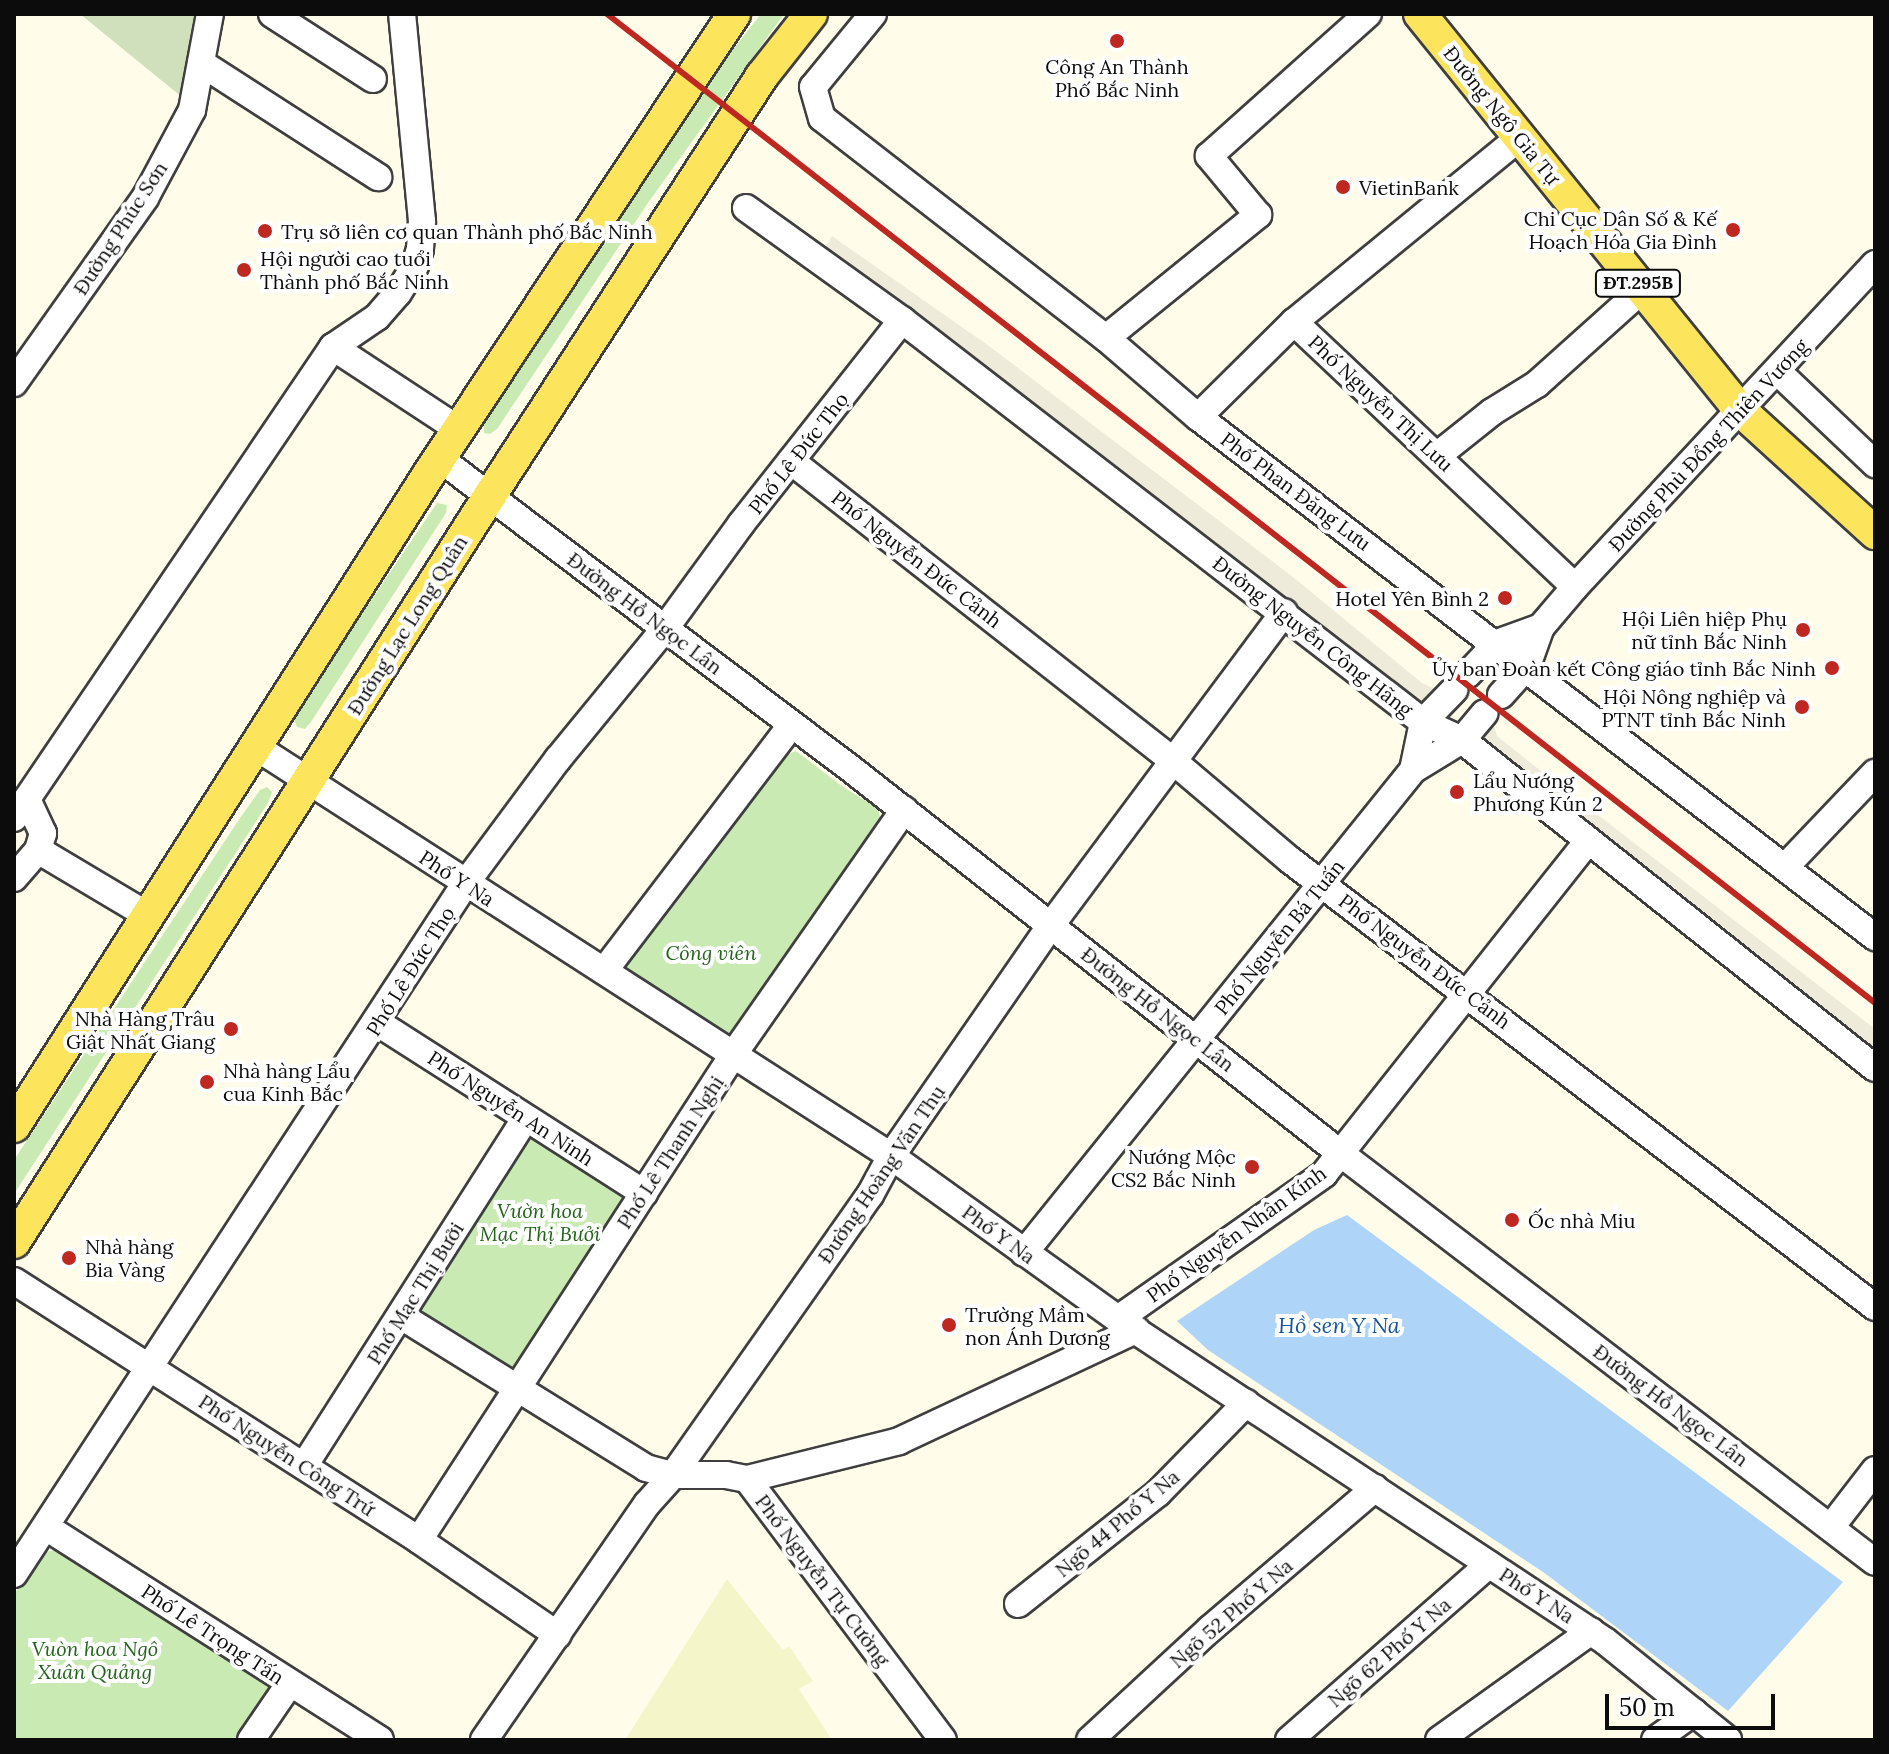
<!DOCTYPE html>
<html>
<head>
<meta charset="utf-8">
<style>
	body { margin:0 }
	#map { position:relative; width:1889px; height:1754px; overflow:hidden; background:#fffdea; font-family:Lora,serif }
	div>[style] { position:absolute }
	.farmland>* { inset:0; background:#f5f5ca }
	.green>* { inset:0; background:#caeab4 }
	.cemetery>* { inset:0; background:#d1e0bc }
	.plaza>* { inset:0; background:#eeebda }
	.water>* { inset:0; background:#aed5f7 }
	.roads { filter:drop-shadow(2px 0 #3f3f3f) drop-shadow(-2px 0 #3f3f3f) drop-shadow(0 2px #3f3f3f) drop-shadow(0 -2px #3f3f3f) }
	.minor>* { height:26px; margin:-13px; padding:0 13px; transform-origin:13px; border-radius:13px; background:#fff }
	.major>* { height:32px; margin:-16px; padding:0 16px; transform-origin:16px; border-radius:16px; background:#fce45d }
	.rail>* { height:6px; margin:-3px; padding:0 3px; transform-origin:3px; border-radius:3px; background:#be2821 }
	.dots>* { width:22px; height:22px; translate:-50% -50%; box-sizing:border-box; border:4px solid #fff; border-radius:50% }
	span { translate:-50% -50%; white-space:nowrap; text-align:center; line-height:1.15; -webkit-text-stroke:8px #fff; paint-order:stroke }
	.shield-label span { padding:2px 6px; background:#fff; border:2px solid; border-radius:6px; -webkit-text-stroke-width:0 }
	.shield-label { font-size:18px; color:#0c0c0c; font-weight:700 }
	.poi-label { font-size:20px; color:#0c0c0c }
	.left { translate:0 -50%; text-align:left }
	.right { translate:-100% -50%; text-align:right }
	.street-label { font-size:20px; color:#0c0c0c }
	.park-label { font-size:20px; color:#23641b; font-style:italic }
	.water-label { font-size:22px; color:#13559f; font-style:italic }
	.frame { position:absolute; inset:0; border:16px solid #0c0c0c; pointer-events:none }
	.scale { position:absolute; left:1605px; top:1694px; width:170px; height:36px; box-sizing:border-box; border:4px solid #0c0c0c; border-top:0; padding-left:10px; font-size:24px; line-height:28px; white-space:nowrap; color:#0c0c0c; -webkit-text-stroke:6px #fff; paint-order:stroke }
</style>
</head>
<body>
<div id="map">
	<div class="farmland">
		<div style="clip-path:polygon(727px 1579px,783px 1650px,789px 1646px,813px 1681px,799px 1689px,832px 1740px,625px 1740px)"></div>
	</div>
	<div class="green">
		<div style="clip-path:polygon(761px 14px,784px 14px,650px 200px,497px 429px,490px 434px,484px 433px,483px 419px,730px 53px)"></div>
		<div style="clip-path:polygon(437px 503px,447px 505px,446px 513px,311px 722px,305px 729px,297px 727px,293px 716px)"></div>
		<div style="clip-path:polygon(796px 751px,843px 787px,878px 808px,883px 831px,734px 1032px,719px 1038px,620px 975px,618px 963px,783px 756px)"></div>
		<div style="clip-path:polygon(267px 787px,272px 792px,268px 803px,14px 1194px,14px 1160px,240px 818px,260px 790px)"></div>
		<div style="clip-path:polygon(534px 1130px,632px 1200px,520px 1373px,506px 1376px,413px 1318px,520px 1133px)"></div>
		<div style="clip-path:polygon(66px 1547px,275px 1679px,277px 1692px,244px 1740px,14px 1740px,14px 1594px,46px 1552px)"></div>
	</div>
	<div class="cemetery">
		<div style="clip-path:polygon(80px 14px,203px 14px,183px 98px)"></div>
	</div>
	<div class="plaza">
		<div style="clip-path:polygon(832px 236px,989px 346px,1293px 577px,1422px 683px,1444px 693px,1427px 703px,1418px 702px,1389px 681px,872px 280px,825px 248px)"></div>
		<div style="clip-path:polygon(1494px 726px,1497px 736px,1541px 771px,1875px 1029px,1875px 1055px,1485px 744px,1486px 734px)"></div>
	</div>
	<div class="water">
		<div style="clip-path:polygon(1347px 1215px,1843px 1582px,1728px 1711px,1543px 1572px,1208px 1350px,1177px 1321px,1314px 1230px)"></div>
	</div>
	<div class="roads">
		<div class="minor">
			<div style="left:272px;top:14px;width:120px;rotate:32.8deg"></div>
			<div style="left:873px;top:14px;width:94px;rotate:129.4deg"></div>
			<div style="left:813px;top:87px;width:32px;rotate:74deg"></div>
			<div style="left:822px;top:118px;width:359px;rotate:37.8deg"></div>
			<div style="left:1106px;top:338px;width:121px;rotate:40.7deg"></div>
			<div style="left:1198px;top:417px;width:854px;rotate:37.53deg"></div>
			<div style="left:201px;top:63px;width:211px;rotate:32.8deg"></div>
			<div style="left:746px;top:208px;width:192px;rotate:35.7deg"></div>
			<div style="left:902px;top:320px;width:658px;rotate:37.65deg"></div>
			<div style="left:1423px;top:722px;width:43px;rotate:24.8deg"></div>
			<div style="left:1462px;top:740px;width:527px;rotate:38.46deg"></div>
			<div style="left:1294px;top:322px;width:386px;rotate:43.3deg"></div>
			<div style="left:1106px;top:338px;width:196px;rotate:-39deg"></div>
			<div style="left:1258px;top:215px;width:77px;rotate:-129.7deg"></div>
			<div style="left:1209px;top:156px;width:213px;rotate:-41.8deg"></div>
			<div style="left:333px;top:347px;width:53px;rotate:-34.3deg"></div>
			<div style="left:377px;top:317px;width:32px;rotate:-49deg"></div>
			<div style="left:398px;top:293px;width:32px;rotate:-58deg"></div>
			<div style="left:415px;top:266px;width:18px;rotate:-74deg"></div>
			<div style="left:420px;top:249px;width:28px;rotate:-86deg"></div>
			<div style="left:422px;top:221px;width:208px;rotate:-95.5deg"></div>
			<div style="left:1778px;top:372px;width:134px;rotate:43.5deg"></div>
			<div style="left:14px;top:383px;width:227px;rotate:-54.7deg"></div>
			<div style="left:145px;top:198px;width:100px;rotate:-61.9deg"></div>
			<div style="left:192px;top:110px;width:98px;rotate:-79.4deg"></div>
			<div style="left:1198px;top:417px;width:135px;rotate:-44.7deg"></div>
			<div style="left:1294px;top:322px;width:292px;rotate:-39.3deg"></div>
			<div style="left:1438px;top:455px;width:69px;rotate:-38.5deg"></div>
			<div style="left:1492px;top:412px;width:53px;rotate:-31.9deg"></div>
			<div style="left:1537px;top:384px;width:142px;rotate:-41.9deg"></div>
			<div style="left:439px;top:458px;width:515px;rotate:37.03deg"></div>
			<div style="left:850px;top:768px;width:623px;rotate:38.16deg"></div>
			<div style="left:1340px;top:1153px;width:673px;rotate:37.4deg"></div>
			<div style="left:791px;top:461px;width:484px;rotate:38.1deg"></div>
			<div style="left:1172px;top:760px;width:155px;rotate:40.3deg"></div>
			<div style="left:1290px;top:860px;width:736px;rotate:37.38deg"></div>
			<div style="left:1468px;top:674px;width:42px;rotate:-46.9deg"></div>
			<div style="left:1497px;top:643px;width:47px;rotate:-20deg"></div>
			<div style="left:1501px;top:695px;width:39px;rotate:-48deg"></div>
			<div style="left:1527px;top:666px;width:41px;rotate:-70.3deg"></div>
			<div style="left:1541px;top:627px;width:52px;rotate:-49.6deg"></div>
			<div style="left:1575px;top:587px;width:441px;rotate:-47.1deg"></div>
			<div style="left:256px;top:747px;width:755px;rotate:32.79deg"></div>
			<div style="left:891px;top:1156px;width:279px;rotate:35.7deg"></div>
			<div style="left:1118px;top:1319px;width:584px;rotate:33.47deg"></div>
			<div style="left:1605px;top:1641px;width:158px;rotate:38.8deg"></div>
			<div style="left:1413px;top:770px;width:49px;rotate:-78.2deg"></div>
			<div style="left:1423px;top:722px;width:45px;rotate:-45.9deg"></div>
			<div style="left:27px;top:799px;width:38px;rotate:65deg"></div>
			<div style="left:43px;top:833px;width:18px;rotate:106deg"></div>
			<div style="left:14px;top:818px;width:569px;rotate:-55.89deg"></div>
			<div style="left:333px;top:347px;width:149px;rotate:33.3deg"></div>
			<div style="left:1786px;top:866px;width:129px;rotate:-46.3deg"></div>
			<div style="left:14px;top:878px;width:37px;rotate:-49deg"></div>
			<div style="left:38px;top:850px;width:127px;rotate:30.8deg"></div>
			<div style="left:604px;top:971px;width:310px;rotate:-52.7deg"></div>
			<div style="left:378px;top:1023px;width:316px;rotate:32.6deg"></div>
			<div style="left:1024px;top:1253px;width:620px;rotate:-51.15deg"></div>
			<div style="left:1413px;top:770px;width:57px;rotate:-31.5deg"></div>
			<div style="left:1462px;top:740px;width:35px;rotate:-50deg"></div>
			<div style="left:14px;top:1281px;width:481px;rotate:32.6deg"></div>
			<div style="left:419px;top:1540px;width:168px;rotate:34.4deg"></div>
			<div style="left:401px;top:1316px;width:288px;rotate:31.8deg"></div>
			<div style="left:646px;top:1468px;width:28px;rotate:15deg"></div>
			<div style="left:673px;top:1475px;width:53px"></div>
			<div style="left:726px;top:1475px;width:21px;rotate:11deg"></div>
			<div style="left:747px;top:1479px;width:326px;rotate:53.1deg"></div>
			<div style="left:1118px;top:1319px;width:252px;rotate:-35.1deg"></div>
			<div style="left:1324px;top:1174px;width:424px;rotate:-51.6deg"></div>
			<div style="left:304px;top:1466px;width:411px;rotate:-57.5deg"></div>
			<div style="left:747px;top:1479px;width:157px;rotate:-14deg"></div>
			<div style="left:899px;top:1441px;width:262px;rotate:-25.1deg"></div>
			<div style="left:46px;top:1527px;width:396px;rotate:32.5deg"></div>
			<div style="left:1831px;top:1527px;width:72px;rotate:-52.3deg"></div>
			<div style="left:419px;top:1540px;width:578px;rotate:-57.08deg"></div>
			<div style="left:733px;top:1055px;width:299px;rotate:-55.1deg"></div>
			<div style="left:14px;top:1574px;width:824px;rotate:-56.83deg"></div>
			<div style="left:465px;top:884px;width:156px;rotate:-53.4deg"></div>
			<div style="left:558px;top:759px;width:171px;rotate:-50.7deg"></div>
			<div style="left:666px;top:627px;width:127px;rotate:-53.9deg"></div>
			<div style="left:741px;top:524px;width:260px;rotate:-51.7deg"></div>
			<div style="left:1018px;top:1604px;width:179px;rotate:-38.4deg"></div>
			<div style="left:1158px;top:1493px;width:126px;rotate:-45.6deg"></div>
			<div style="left:251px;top:1740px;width:69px;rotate:-55.6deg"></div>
			<div style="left:484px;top:1740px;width:287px;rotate:-55.4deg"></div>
			<div style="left:647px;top:1504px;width:39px;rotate:-48deg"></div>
			<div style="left:673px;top:1475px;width:342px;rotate:-54.9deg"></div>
			<div style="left:870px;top:1195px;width:44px;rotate:-61.7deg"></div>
			<div style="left:891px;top:1156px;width:281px;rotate:-55.3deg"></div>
			<div style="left:1051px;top:925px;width:390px;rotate:-53.3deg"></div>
			<div style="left:1090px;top:1740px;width:163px;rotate:-42.8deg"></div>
			<div style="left:1210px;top:1629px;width:217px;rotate:-40.5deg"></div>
			<div style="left:1289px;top:1740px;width:266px;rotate:-41.3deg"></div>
			<div style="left:1439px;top:1740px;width:187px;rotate:-35.6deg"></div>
			<div style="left:1655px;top:1740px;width:48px;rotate:-35.7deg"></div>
		</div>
		<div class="major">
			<div style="left:1420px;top:14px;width:509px;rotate:51.06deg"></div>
			<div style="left:1740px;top:410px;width:183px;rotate:42.3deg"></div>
			<div style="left:14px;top:1126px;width:773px;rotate:-57.52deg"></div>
			<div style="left:429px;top:474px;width:552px;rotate:-56.45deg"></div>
			<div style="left:14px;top:1242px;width:863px;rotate:-57.49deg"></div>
			<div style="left:478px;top:514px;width:522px;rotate:-57.04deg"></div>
			<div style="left:762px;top:76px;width:79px;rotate:-51.7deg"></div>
		</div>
	</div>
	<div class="rail">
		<div style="left:607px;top:14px;width:1608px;rotate:37.95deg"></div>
	</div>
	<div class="dots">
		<div style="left:1117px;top:41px;background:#be2821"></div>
		<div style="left:1343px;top:187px;background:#be2821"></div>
		<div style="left:1733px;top:230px;background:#be2821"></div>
		<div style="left:265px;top:231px;background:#be2821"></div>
		<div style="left:244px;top:270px;background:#be2821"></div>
		<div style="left:1505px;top:598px;background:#be2821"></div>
		<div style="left:1803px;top:630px;background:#be2821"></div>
		<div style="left:1832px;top:668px;background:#be2821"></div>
		<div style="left:1802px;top:707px;background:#be2821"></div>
		<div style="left:1457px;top:792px;background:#be2821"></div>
		<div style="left:231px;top:1029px;background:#be2821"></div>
		<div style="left:207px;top:1082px;background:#be2821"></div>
		<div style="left:1252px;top:1167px;background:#be2821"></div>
		<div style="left:1512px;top:1220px;background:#be2821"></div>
		<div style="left:69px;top:1258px;background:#be2821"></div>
		<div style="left:949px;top:1325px;background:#be2821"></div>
	</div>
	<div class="shield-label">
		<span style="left:1638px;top:283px">ĐT.295B</span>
	</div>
	<div class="poi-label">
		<span style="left:1117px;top:78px">Công An Thành<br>Phố Bắc Ninh</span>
		<span class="left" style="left:1359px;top:187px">VietinBank</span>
		<span class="right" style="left:1717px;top:230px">Chi Cục Dân Số &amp; Kế<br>Hoạch Hóa Gia Đình</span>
		<span class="left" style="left:281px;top:231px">Trụ sở liên cơ quan Thành phố Bắc Ninh</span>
		<span class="left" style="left:260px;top:270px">Hội người cao tuổi<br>Thành phố Bắc Ninh</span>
		<span class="right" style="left:1489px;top:598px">Hotel Yên Bình 2</span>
		<span class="right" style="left:1787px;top:630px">Hội Liên hiệp Phụ<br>nữ tỉnh Bắc Ninh</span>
		<span class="right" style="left:1816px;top:668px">Ủy ban Đoàn kết Công giáo tỉnh Bắc Ninh</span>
		<span class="right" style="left:1786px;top:708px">Hội Nông nghiệp và<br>PTNT tỉnh Bắc Ninh</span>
		<span class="left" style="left:1473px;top:792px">Lẩu Nướng<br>Phương Kún 2</span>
		<span class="right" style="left:215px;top:1030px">Nhà Hàng Trâu<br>Giật Nhất Giang</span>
		<span class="left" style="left:223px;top:1082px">Nhà hàng Lẩu<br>cua Kinh Bắc</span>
		<span class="right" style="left:1236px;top:1168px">Nướng Mộc<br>CS2 Bắc Ninh</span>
		<span class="left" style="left:1528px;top:1220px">Ốc nhà Miu</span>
		<span class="left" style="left:85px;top:1258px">Nhà hàng<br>Bia Vàng</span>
		<span class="left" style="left:965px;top:1326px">Trường Mầm<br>non Ánh Dương</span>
	</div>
	<div class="street-label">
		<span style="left:1502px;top:115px;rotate:51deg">Đường Ngô Gia Tự</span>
		<span style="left:120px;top:228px;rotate:-57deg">Đường Phúc Sơn</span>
		<span style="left:1381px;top:403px;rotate:43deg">Phố Nguyễn Thị Lưu</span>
		<span style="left:1708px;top:445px;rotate:-47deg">Đường Phù Đổng Thiên Vương</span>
		<span style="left:798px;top:453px;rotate:-52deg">Phố Lê Đức Thọ</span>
		<span style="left:1296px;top:491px;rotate:37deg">Phố Phan Đăng Lưu</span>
		<span style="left:917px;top:559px;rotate:38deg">Phố Nguyễn Đức Cảnh</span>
		<span style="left:645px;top:613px;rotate:37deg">Đường Hồ Ngọc Lân</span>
		<span style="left:407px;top:625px;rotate:-58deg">Đường Lạc Long Quân</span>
		<span style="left:1313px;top:636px;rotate:38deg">Đường Nguyễn Công Hãng</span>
		<span style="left:457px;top:878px;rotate:33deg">Phố Y Na</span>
		<span style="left:1279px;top:937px;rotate:-51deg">Phố Nguyễn Bá Tuấn</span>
		<span style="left:1425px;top:961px;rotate:37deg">Phố Nguyễn Đức Cảnh</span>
		<span style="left:410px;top:971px;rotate:-58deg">Phố Lê Đức Thọ</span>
		<span style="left:1158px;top:1009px;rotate:38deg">Đường Hồ Ngọc Lân</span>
		<span style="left:511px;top:1108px;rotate:33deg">Phố Nguyễn An Ninh</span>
		<span style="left:670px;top:1152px;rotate:-57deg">Phố Lê Thanh Nghị</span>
		<span style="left:881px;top:1174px;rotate:-56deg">Đường Hoàng Văn Thụ</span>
		<span style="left:999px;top:1234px;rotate:36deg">Phố Y Na</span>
		<span style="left:1236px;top:1234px;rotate:-36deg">Phố Nguyễn Nhân Kính</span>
		<span style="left:415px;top:1293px;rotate:-58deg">Phố Mạc Thị Bưởi</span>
		<span style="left:1671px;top:1405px;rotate:37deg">Đường Hồ Ngọc Lân</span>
		<span style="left:287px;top:1455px;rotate:33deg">Phố Nguyễn Công Trứ</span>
		<span style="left:1117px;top:1523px;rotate:-40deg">Ngõ 44 Phố Y Na</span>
		<span style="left:823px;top:1580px;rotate:53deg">Phố Nguyễn Tự Cường</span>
		<span style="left:1537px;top:1595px;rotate:33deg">Phố Y Na</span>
		<span style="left:1231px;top:1613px;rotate:-41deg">Ngõ 52 Phố Y Na</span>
		<span style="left:213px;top:1634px;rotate:33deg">Phố Lê Trọng Tấn</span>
		<span style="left:1389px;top:1652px;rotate:-41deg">Ngõ 62 Phố Y Na</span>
	</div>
	<div class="park-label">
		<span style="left:711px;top:952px">Công viên</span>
		<span style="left:540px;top:1222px">Vườn hoa<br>Mạc Thị Bưởi</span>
		<span style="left:95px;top:1660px">Vuòn hoa Ngô<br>Xuân Quảng</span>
	</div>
	<div class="water-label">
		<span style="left:1339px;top:1326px">Hồ sen Y Na</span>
	</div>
	<div class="frame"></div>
	<div class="scale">50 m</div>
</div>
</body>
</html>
